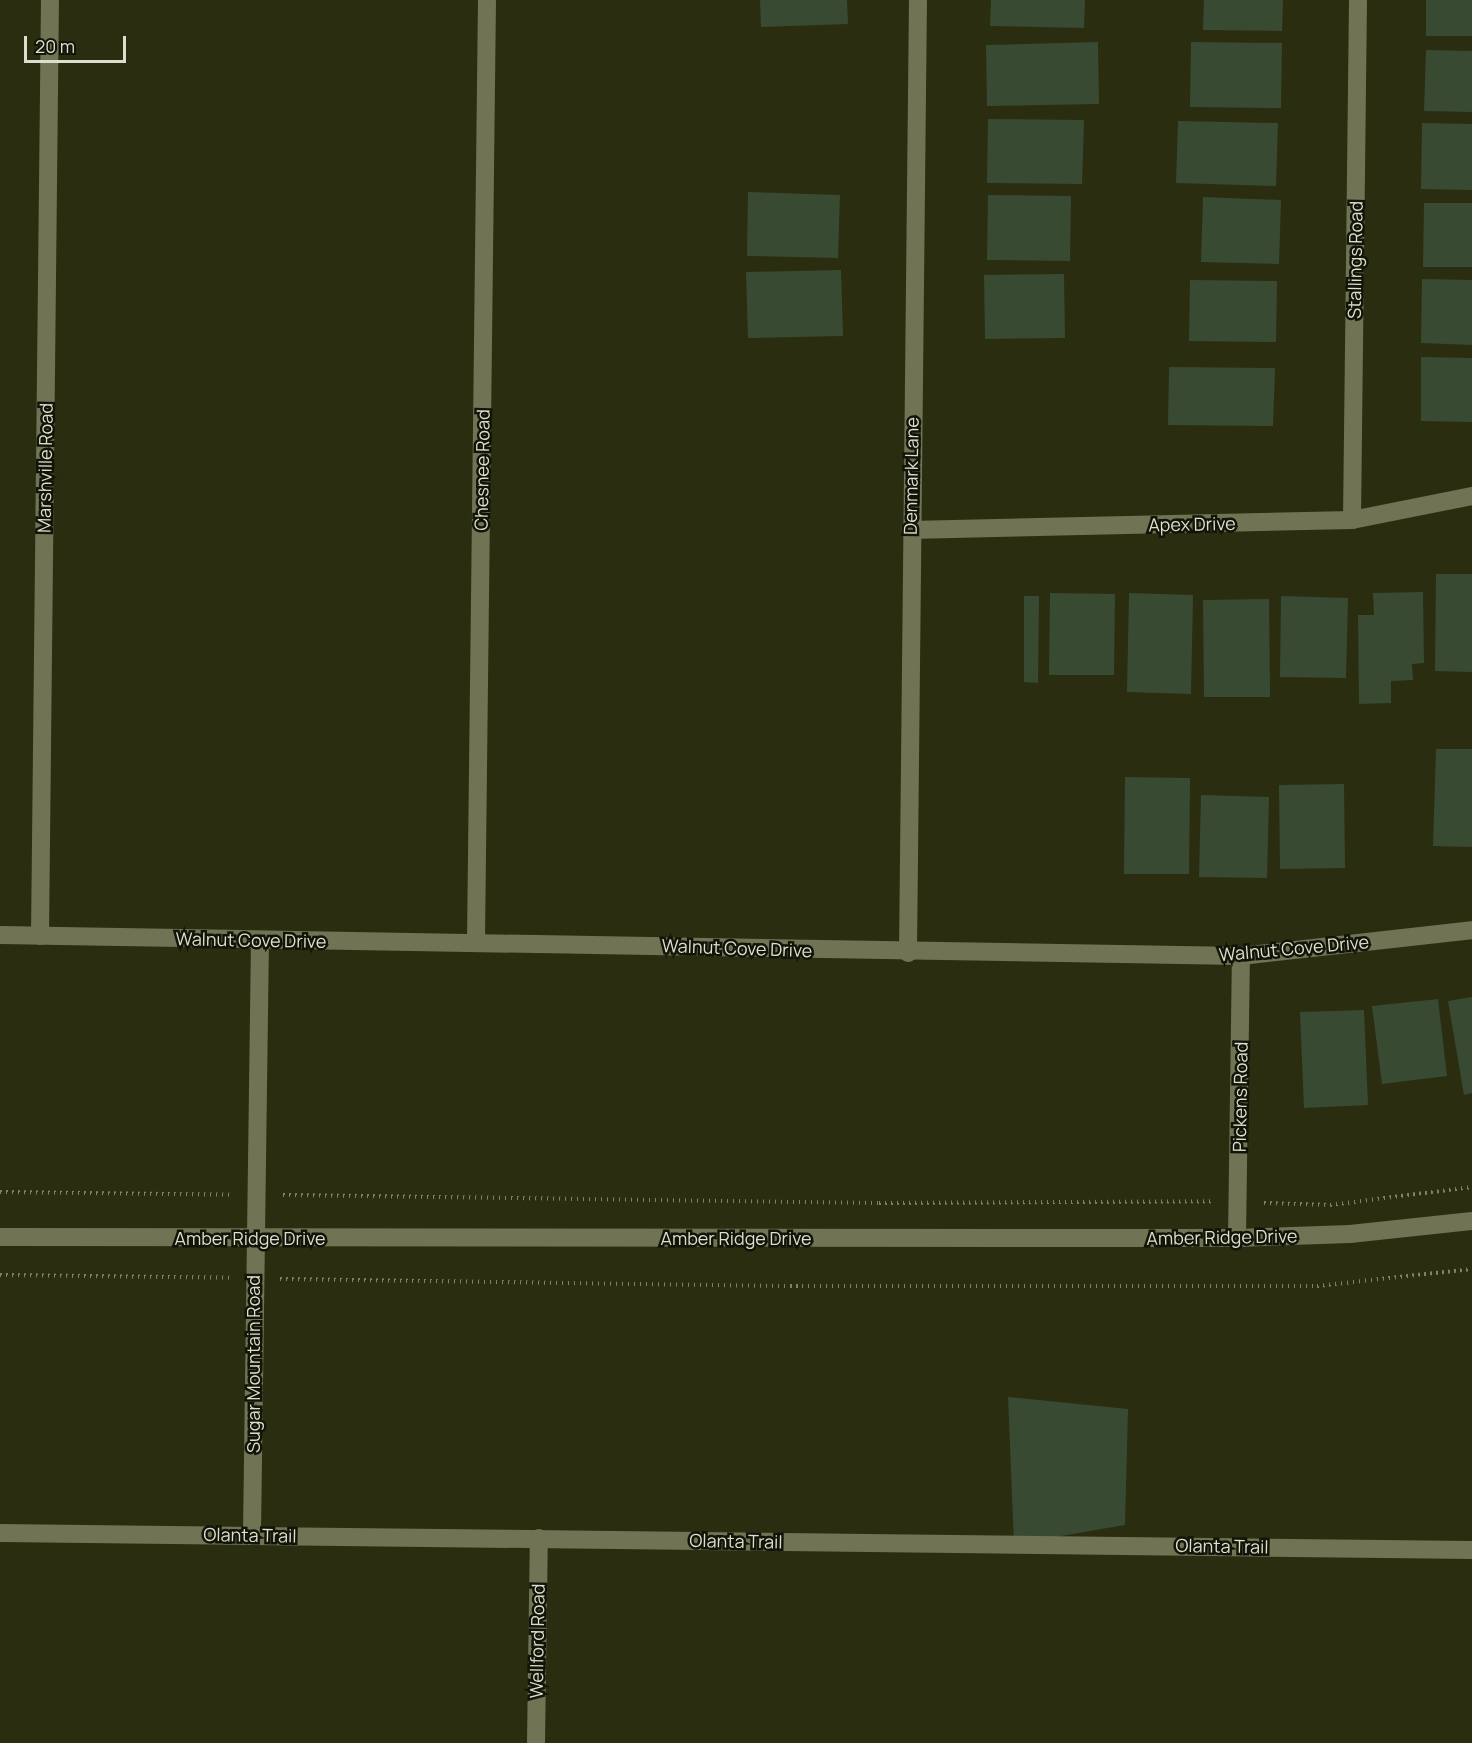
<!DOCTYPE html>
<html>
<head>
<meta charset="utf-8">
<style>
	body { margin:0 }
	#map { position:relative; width:1472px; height:1743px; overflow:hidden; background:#2a2d10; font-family:Manrope,sans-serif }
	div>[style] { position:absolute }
	.building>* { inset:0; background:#394a32 }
	.path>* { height:4px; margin-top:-2px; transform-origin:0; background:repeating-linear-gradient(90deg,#7f826b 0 1.5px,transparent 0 6px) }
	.street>* { height:18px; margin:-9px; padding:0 9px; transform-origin:9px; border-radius:9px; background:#707354 }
	.secondary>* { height:18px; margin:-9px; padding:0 9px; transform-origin:9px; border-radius:9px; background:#707354 }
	span { translate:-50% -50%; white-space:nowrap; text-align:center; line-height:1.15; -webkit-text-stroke:5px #131408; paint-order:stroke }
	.street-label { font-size:18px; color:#dddfce }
	.scale { position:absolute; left:24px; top:36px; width:102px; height:27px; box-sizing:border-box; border:3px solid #dddfce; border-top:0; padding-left:8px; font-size:18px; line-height:21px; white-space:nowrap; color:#dddfce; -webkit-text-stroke:4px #131408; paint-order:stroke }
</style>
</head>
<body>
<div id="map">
	<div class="building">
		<div style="clip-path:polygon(760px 0,847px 0,848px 24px,761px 27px)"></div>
		<div style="clip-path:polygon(991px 0,1085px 0,1084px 28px,990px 26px)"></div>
		<div style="clip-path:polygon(1204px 0,1283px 0,1282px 31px,1203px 30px)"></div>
		<div style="clip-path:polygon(1426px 0,1472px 0,1472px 36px,1426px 36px)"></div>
		<div style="clip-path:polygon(1098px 42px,1099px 104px,987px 106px,986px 45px)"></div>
		<div style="clip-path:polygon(1191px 42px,1282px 43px,1281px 108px,1190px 107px)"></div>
		<div style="clip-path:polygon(1426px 50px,1472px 51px,1472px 112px,1424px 111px)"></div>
		<div style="clip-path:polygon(988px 119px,1084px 120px,1082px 184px,987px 183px)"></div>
		<div style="clip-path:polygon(1178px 121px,1278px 123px,1276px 186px,1176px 183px)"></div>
		<div style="clip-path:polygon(1422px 123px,1472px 124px,1472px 190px,1421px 189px)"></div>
		<div style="clip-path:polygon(748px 192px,840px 195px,838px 258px,747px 256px)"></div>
		<div style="clip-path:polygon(988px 195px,1071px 196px,1070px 261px,987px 260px)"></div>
		<div style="clip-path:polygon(1203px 197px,1281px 200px,1279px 264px,1201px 262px)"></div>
		<div style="clip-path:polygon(1424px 203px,1472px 203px,1472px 267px,1423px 267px)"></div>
		<div style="clip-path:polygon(841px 270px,843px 336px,748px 338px,746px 272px)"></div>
		<div style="clip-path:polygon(1064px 274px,1065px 338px,985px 339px,984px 275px)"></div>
		<div style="clip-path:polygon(1422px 279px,1472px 280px,1472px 345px,1421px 343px)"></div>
		<div style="clip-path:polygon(1190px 280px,1277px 281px,1276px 342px,1189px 341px)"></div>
		<div style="clip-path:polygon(1421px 357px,1472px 358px,1472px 422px,1421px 421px)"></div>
		<div style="clip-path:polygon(1169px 367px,1275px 368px,1273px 426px,1168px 425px)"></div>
		<div style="clip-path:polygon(1436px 574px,1472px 574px,1472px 672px,1435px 671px)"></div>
		<div style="clip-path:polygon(1423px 592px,1424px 663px,1412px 664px,1413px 680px,1391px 681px,1391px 703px,1359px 704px,1358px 615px,1374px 615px,1373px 593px)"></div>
		<div style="clip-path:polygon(1050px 593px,1115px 594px,1114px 675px,1049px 675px)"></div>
		<div style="clip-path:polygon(1129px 593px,1193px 595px,1191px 694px,1127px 692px)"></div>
		<div style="clip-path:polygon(1024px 596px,1039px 596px,1038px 683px,1024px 682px)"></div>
		<div style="clip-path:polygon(1281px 596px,1348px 598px,1346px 678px,1280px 677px)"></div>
		<div style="clip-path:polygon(1269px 599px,1270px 697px,1204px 697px,1203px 600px)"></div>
		<div style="clip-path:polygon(1436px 749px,1472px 749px,1472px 847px,1433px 846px)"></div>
		<div style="clip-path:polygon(1125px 777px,1190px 778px,1189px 874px,1124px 874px)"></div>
		<div style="clip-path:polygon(1344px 784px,1345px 868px,1280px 869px,1279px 785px)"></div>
		<div style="clip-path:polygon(1201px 795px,1269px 797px,1267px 878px,1199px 877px)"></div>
		<div style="clip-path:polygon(1472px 997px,1472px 1093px,1464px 1095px,1448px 1001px)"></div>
		<div style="clip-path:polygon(1438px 999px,1447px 1076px,1382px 1084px,1372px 1006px)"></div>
		<div style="clip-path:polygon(1364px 1010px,1368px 1105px,1304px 1108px,1300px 1012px)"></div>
		<div style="clip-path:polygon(1008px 1397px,1128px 1409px,1125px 1525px,1014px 1544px)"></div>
	</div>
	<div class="path">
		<div style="left:0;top:1192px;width:230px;rotate:0.7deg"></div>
		<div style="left:283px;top:1195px;width:596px;rotate:0.77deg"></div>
		<div style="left:879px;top:1203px;width:332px;rotate:-0.3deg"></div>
		<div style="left:1264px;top:1203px;width:66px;rotate:1.7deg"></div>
		<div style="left:1330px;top:1205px;width:143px;rotate:-7.2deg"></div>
		<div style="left:0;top:1275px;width:230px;rotate:0.7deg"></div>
		<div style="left:280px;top:1279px;width:510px;rotate:0.79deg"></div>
		<div style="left:790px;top:1286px;width:527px"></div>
		<div style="left:1317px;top:1286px;width:156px;rotate:-6.3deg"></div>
	</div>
	<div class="street">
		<div style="left:1352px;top:520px;width:520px;rotate:-89.34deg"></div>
		<div style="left:910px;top:530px;width:442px;rotate:-1.3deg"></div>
		<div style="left:1352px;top:520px;width:122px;rotate:-11.3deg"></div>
		<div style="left:0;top:935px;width:1241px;rotate:0.97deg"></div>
		<div style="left:1241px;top:956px;width:232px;rotate:-6.4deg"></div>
		<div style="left:40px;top:936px;width:936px;rotate:-89.39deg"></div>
		<div style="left:476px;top:940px;width:940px;rotate:-89.33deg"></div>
		<div style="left:908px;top:953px;width:953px;rotate:-89.4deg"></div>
		<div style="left:1237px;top:1238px;width:282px;rotate:-89.2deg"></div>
		<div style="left:0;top:1533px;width:1472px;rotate:0.66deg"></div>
		<div style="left:252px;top:1534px;width:593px;rotate:-89.23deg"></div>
		<div style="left:536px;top:1743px;width:205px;rotate:-89.2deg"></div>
	</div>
	<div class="secondary">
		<div style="left:0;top:1237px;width:1237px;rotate:0.05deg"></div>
		<div style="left:1237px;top:1238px;width:113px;rotate:-2deg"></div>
		<div style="left:1350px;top:1234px;width:123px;rotate:-6.1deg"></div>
	</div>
	<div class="street-label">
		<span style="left:1355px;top:260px;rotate:-89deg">Stallings Road</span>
		<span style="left:45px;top:468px;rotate:-89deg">Marshville Road</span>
		<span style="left:482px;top:470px;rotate:-89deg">Chesnee Road</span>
		<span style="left:911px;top:476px;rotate:-89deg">Denmark Lane</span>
		<span style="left:1192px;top:524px;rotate:-1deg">Apex Drive</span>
		<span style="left:251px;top:940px;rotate:1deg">Walnut Cove Drive</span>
		<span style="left:737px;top:948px;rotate:2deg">Walnut Cove Drive</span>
		<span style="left:1294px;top:948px;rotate:-5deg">Walnut Cove Drive</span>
		<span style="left:1240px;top:1097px;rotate:-89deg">Pickens Road</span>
		<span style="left:1222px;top:1237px;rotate:-1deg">Amber Ridge Drive</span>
		<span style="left:250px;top:1238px">Amber Ridge Drive</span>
		<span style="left:736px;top:1238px">Amber Ridge Drive</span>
		<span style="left:253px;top:1364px;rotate:-90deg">Sugar Mountain Road</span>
		<span style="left:250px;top:1535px;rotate:1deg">Olanta Trail</span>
		<span style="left:736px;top:1541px;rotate:1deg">Olanta Trail</span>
		<span style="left:1222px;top:1546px;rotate:1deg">Olanta Trail</span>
		<span style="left:537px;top:1641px;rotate:-89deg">Wellford Road</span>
	</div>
	<div class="scale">20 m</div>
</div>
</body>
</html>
